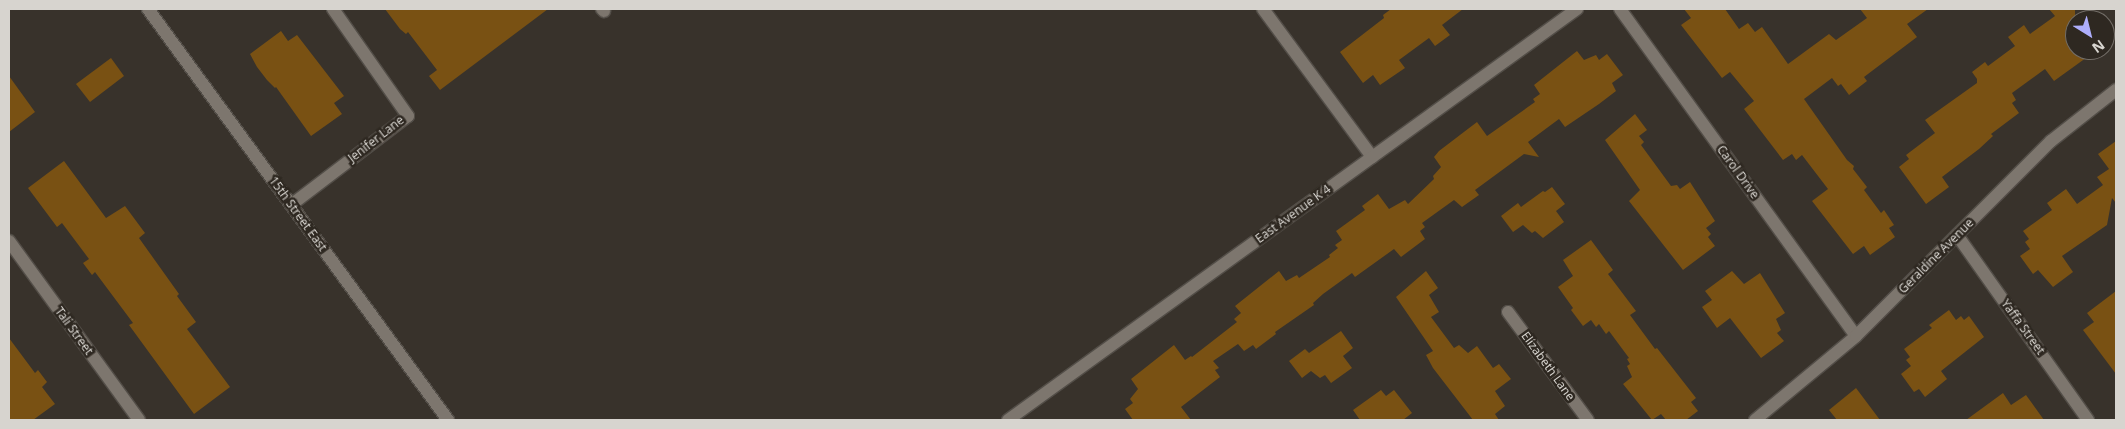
<!DOCTYPE html>
<html>
<head>
<meta charset="utf-8">
<style>
	body { margin:0 }
	#map { position:relative; width:2125px; height:429px; overflow:hidden; background:#38322b; font-family:"Noto Sans",sans-serif }
	div>[style] { position:absolute }
	.building>* { inset:0; background:#795113 }
	.roads { filter:drop-shadow(1px 0 #534e48) drop-shadow(-1px 0 #534e48) drop-shadow(0 1px #534e48) drop-shadow(0 -1px #534e48) }
	.street>* { height:12px; margin:-6px; padding:0 6px; transform-origin:6px; border-radius:6px; background:#7d766e }
	.secondary>* { height:12px; margin:-6px; padding:0 6px; transform-origin:6px; border-radius:6px; background:#7d766e }
	span { translate:-50% -50%; white-space:nowrap; text-align:center; line-height:1.15; -webkit-text-stroke:5px #2e2821; paint-order:stroke }
	.street-label { font-size:12px; color:#d7d4cf }
	.frame { position:absolute; inset:0; border:10px solid #d7d4cf; pointer-events:none }
	.north { position:absolute; left:2065px; top:10px; width:50px; height:50px; box-sizing:border-box; background:#2e2821; border:1px solid #726d67; border-radius:50%; rotate:144deg; font-size:14px; font-weight:700; line-height:20px; text-align:center; color:#d7d4cf }
	.north::after { content:''; display:block; margin:auto; width:18px; height:22px; background:#aeaefb; clip-path:polygon(50% 0,100% 100%,50% 72%,0 100%) }
</style>
</head>
<body>
<div id="map">
	<div class="building">
		<div style="clip-path:polygon(385px 9px,548px 9px,440px 90px,429px 76px,437px 70px,408px 32px,406px 34px,400px 29px)"></div>
		<div style="clip-path:polygon(1391px 9px,1463px 9px,1442px 25px,1450px 35px,1435px 46px,1429px 38px,1399px 60px,1405px 68px,1380px 85px,1373px 75px,1363px 83px,1340px 52px,1384px 18px,1383px 15px)"></div>
		<div style="clip-path:polygon(1684px 9px,1725px 9px,1739px 29px,1748px 23px,1755px 32px,1762px 27px,1788px 64px,1829px 34px,1836px 40px,1867px 18px,1860px 9px,1928px 9px,1907px 24px,1917px 37px,1864px 77px,1867px 81px,1849px 95px,1841px 84px,1838px 86px,1832px 78px,1804px 99px,1847px 160px,1854px 166px,1853px 169px,1867px 187px,1864px 190px,1881px 213px,1884px 210px,1894px 225px,1889px 228px,1895px 237px,1870px 255px,1864px 246px,1853px 254px,1812px 201px,1828px 189px,1802px 155px,1796px 160px,1792px 154px,1783px 160px,1744px 109px,1754px 101px,1730px 72px,1722px 78px,1681px 25px,1691px 18px)"></div>
		<div style="clip-path:polygon(2049px 9px,2075px 9px,2075px 50px,2097px 50px,2054px 81px,2045px 69px,2012px 93px,2016px 100px,2012px 103px,2019px 113px,1991px 134px,1993px 136px,1979px 149px,1942px 177px,1949px 187px,1926px 204px,1899px 167px,1909px 159px,1906px 155px,1935px 133px,1925px 120px,1977px 83px,1977px 79px,1972px 72px,1985px 62px,1988px 66px,2015px 46px,2008px 37px,2024px 25px,2030px 34px,2055px 16px)"></div>
		<div style="clip-path:polygon(281px 31px,288px 41px,297px 35px,344px 96px,334px 103px,342px 114px,311px 136px,276px 87px,275px 88px,267px 80px,257px 67px,250px 54px)"></div>
		<div style="clip-path:polygon(1577px 51px,1584px 60px,1596px 55px,1599px 60px,1607px 54px,1623px 75px,1612px 83px,1616px 91px,1599px 104px,1565px 127px,1559px 119px,1528px 142px,1539px 157px,1524px 154px,1475px 190px,1479px 195px,1462px 207px,1454px 200px,1422px 223px,1425px 227px,1420px 231px,1425px 239px,1401px 257px,1394px 249px,1355px 277px,1352px 273px,1323px 294px,1313px 303px,1314px 305px,1275px 332px,1276px 334px,1256px 349px,1253px 345px,1244px 351px,1238px 344px,1213px 361px,1219px 368px,1215px 370px,1220px 377px,1181px 407px,1191px 420px,1133px 420px,1125px 409px,1133px 403px,1130px 399px,1138px 389px,1131px 379px,1174px 345px,1185px 360px,1191px 356px,1192px 357px,1237px 322px,1234px 319px,1241px 313px,1235px 306px,1279px 271px,1286px 281px,1297px 275px,1299px 278px,1330px 257px,1329px 255px,1338px 248px,1335px 245px,1342px 240px,1336px 231px,1365px 210px,1362px 206px,1378px 194px,1389px 209px,1405px 200px,1408px 204px,1434px 179px,1433px 176px,1441px 167px,1434px 157px,1439px 151px,1477px 122px,1487px 136px,1535px 102px,1533px 99px,1540px 94px,1534px 85px)"></div>
		<div style="clip-path:polygon(111px 58px,124px 76px,90px 102px,76px 84px)"></div>
		<div style="clip-path:polygon(9px 76px,35px 112px,9px 132px)"></div>
		<div style="clip-path:polygon(1635px 114px,1647px 130px,1639px 136px,1644px 142px,1641px 145px,1671px 186px,1677px 185px,1680px 189px,1690px 182px,1715px 221px,1706px 228px,1711px 234px,1708px 237px,1715px 246px,1683px 270px,1629px 201px,1640px 190px,1605px 140px)"></div>
		<div style="clip-path:polygon(2116px 141px,2116px 203px,2112px 198px,2107px 225px,2062px 256px,2073px 272px,2053px 287px,2038px 270px,2033px 274px,2020px 256px,2030px 249px,2025px 242px,2029px 239px,2023px 231px,2052px 210px,2047px 203px,2066px 189px,2077px 204px,2103px 185px,2097px 177px,2109px 169px,2098px 154px)"></div>
		<div style="clip-path:polygon(64px 161px,106px 218px,125px 206px,145px 233px,139px 238px,179px 294px,177px 296px,196px 322px,187px 329px,230px 387px,194px 414px,129px 325px,133px 323px,95px 272px,92px 275px,83px 263px,89px 259px,62px 223px,57px 227px,28px 188px)"></div>
		<div style="clip-path:polygon(1552px 187px,1565px 204px,1556px 211px,1564px 222px,1543px 238px,1535px 231px,1532px 233px,1523px 225px,1513px 232px,1501px 216px,1518px 203px,1521px 207px,1543px 191px,1545px 192px)"></div>
		<div style="clip-path:polygon(1591px 240px,1613px 270px,1608px 274px,1636px 311px,1630px 315px,1655px 349px,1657px 348px,1696px 398px,1691px 402px,1698px 411px,1686px 420px,1666px 420px,1661px 414px,1652px 420px,1623px 384px,1632px 377px,1627px 366px,1630px 364px,1627px 359px,1629px 358px,1609px 331px,1606px 334px,1599px 324px,1596px 327px,1591px 320px,1583px 326px,1571px 310px,1573px 308px,1558px 287px,1573px 276px,1563px 260px)"></div>
		<div style="clip-path:polygon(1426px 271px,1438px 288px,1429px 295px,1439px 312px,1431px 317px,1454px 348px,1459px 345px,1468px 353px,1477px 346px,1493px 368px,1499px 364px,1511px 379px,1495px 391px,1505px 406px,1495px 414px,1499px 420px,1473px 420px,1433px 368px,1426px 355px,1433px 351px,1396px 297px)"></div>
		<div style="clip-path:polygon(1732px 271px,1744px 284px,1760px 273px,1785px 313px,1776px 319px,1781px 330px,1777px 333px,1784px 341px,1761px 358px,1730px 318px,1717px 328px,1702px 307px,1712px 300px,1705px 291px)"></div>
		<div style="clip-path:polygon(2116px 291px,2116px 374px,2083px 330px,2094px 322px,2087px 313px)"></div>
		<div style="clip-path:polygon(1949px 310px,1956px 320px,1961px 316px,1964px 320px,1969px 316px,1984px 337px,1941px 371px,1947px 379px,1925px 397px,1919px 389px,1914px 392px,1901px 374px,1911px 366px,1906px 360px,1910px 357px,1904px 349px,1932px 328px,1929px 325px)"></div>
		<div style="clip-path:polygon(1341px 331px,1353px 348px,1343px 356px,1352px 368px,1331px 383px,1325px 375px,1320px 378px,1311px 371px,1302px 378px,1289px 361px,1305px 349px,1309px 353px)"></div>
		<div style="clip-path:polygon(9px 338px,35px 373px,38px 370px,47px 382px,42px 387px,55px 404px,33px 420px,9px 420px)"></div>
		<div style="clip-path:polygon(1856px 388px,1880px 420px,1837px 420px,1829px 410px)"></div>
		<div style="clip-path:polygon(1381px 390px,1386px 396px,1394px 390px,1412px 413px,1403px 420px,1360px 420px,1353px 410px)"></div>
		<div style="clip-path:polygon(2003px 393px,2011px 405px,2026px 395px,2044px 420px,1966px 420px)"></div>
	</div>
	<div class="roads">
		<div class="street">
			<div style="left:602px;top:9px;width:3px;rotate:45deg"></div>
			<div style="left:1263px;top:9px;width:184px;rotate:53.6deg"></div>
			<div style="left:1620px;top:9px;width:403px;rotate:54.2deg"></div>
			<div style="left:291px;top:205px;width:147px;rotate:-37.3deg"></div>
			<div style="left:408px;top:116px;width:131px;rotate:-125deg"></div>
			<div style="left:1957px;top:235px;width:227px;rotate:54.7deg"></div>
			<div style="left:9px;top:241px;width:221px;rotate:54deg"></div>
			<div style="left:1508px;top:312px;width:134px;rotate:53.5deg"></div>
			<div style="left:1008px;top:420px;width:702px;rotate:-35.84deg"></div>
			<div style="left:1755px;top:420px;width:131px;rotate:-39.7deg"></div>
			<div style="left:1856px;top:336px;width:276px;rotate:-45deg"></div>
			<div style="left:2051px;top:141px;width:83px;rotate:-38.1deg"></div>
		</div>
		<div class="secondary">
			<div style="left:148px;top:9px;width:509px;rotate:53.87deg"></div>
		</div>
	</div>
	<div class="street-label">
		<span style="left:376px;top:139px;rotate:-38deg">Jenifer Lane</span>
		<span style="left:1738px;top:172px;rotate:54deg">Carol Drive</span>
		<span style="left:298px;top:214px;rotate:54deg">15th Street East</span>
		<span style="left:1293px;top:214px;rotate:-36deg">East Avenue K 4</span>
		<span style="left:1936px;top:256px;rotate:-45deg">Geraldine Avenue</span>
		<span style="left:2023px;top:327px;rotate:54deg">Yaffa Street</span>
		<span style="left:74px;top:331px;rotate:54deg">Tali Street</span>
		<span style="left:1548px;top:366px;rotate:54deg">Elizabeth Lane</span>
	</div>
	<div class="frame"></div>
	<div class="north">N</div>
</div>
</body>
</html>
